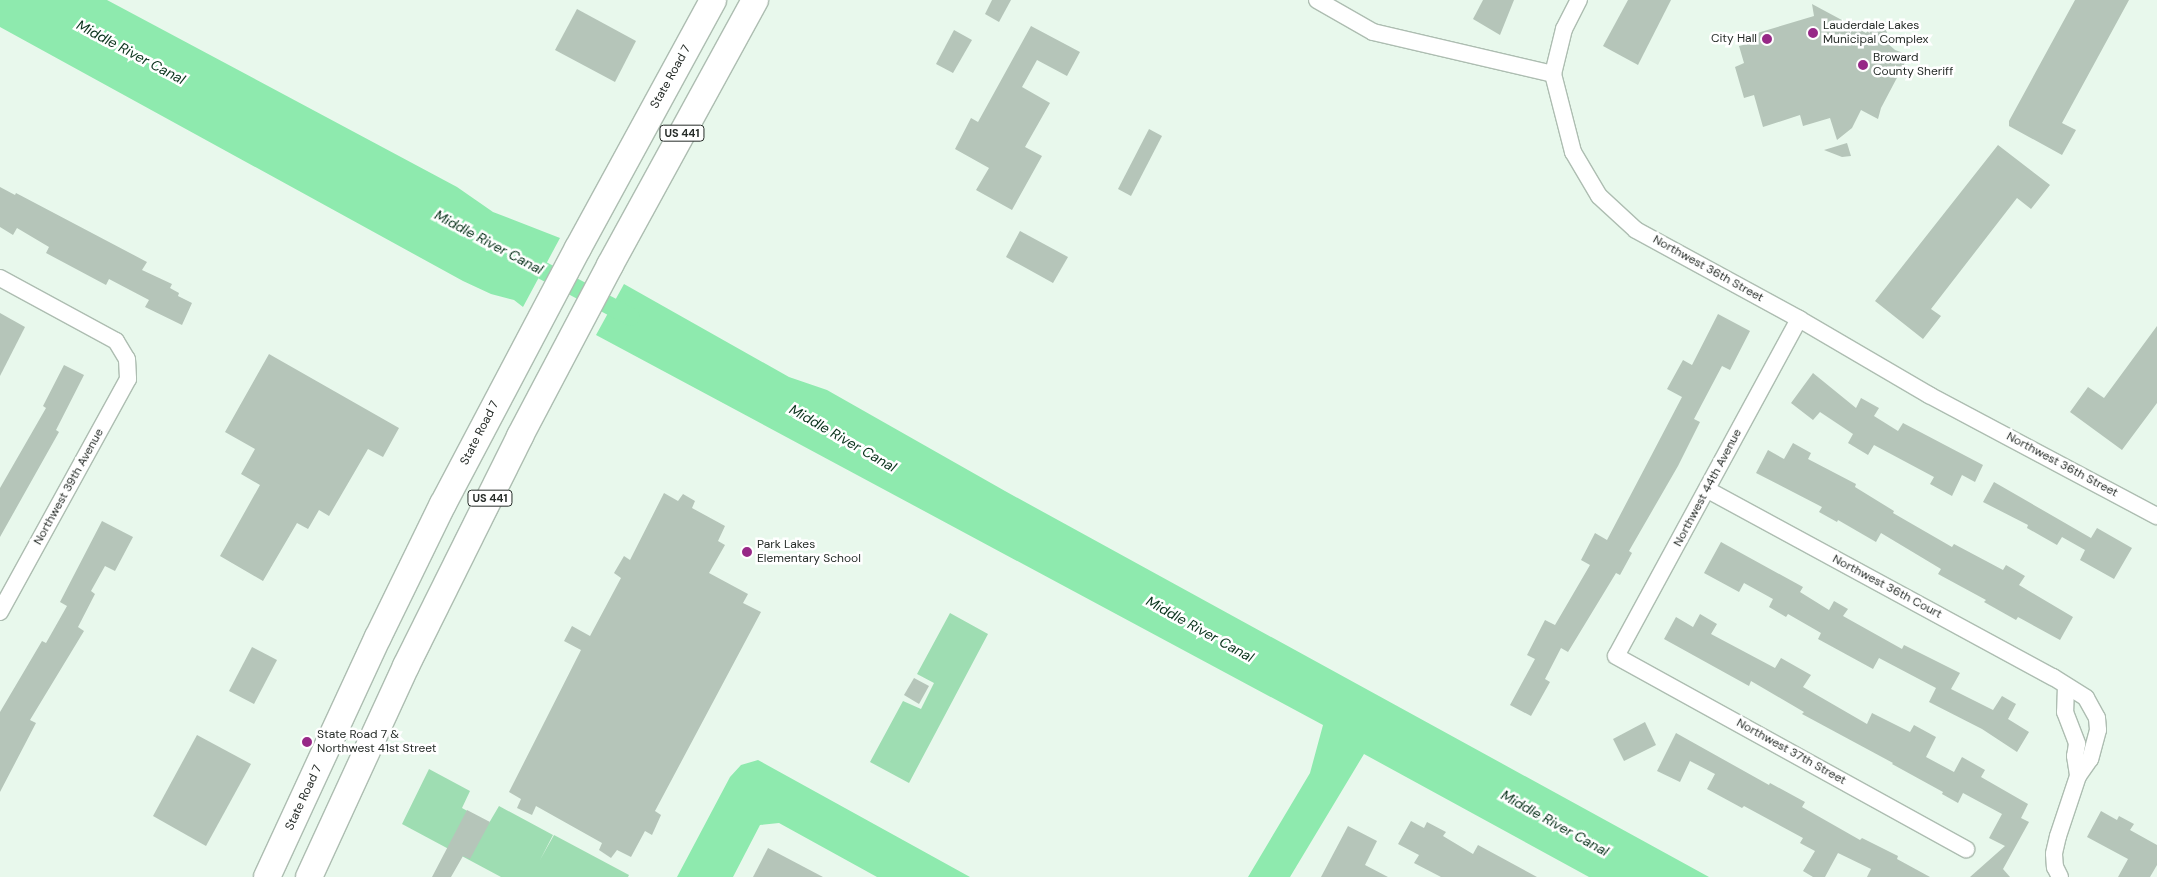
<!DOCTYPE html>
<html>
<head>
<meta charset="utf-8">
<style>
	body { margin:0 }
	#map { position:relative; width:2157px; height:877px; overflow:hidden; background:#e8f8ec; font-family:"DM Sans",sans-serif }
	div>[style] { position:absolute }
	.green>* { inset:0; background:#9eddb2 }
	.water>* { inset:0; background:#8eeaae }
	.canal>* { height:18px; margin:-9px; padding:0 9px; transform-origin:9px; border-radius:9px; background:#8eeaae }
	.building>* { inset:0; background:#b5c5b9 }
	.roads { filter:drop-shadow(1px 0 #adbdb1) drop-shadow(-1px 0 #adbdb1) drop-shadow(0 1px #adbdb1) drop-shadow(0 -1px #adbdb1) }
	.street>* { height:16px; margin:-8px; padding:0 8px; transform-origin:8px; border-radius:8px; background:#fff }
	.primary>* { height:26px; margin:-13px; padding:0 13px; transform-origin:13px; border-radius:13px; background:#fff }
	.dots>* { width:14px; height:14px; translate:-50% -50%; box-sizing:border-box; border:2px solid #fff; border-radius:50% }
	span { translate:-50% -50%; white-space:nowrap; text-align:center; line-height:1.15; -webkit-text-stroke:5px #fff; paint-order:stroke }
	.shield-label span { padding:1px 4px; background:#fff; border:1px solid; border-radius:4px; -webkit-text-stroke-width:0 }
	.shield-label { font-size:11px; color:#262c28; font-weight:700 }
	.poi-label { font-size:12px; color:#262c28 }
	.left { translate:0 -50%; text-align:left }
	.right { translate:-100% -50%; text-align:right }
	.street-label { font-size:12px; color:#262c28 }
	.water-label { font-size:14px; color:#09321b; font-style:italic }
</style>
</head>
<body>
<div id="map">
	<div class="green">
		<div style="clip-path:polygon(950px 613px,988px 634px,909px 783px,870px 762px,903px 701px,921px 709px,934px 683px,917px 674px)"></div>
		<div style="clip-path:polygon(429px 769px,470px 791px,462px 808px,489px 823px,499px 806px,553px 835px,540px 860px,554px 835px,629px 875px,628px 877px,501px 877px,402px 824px)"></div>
	</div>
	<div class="water">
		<div style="clip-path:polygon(0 0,107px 0,457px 187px,493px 212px,560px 238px,523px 307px,514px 300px,491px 294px,463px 281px,0 27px)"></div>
		<div style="clip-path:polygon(624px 284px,789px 377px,827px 390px,1005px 491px,1709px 877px,1589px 877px,1364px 754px,1290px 877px,1248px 877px,1310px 773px,1323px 725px,596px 335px)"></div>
		<div style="clip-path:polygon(758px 760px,970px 877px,877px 877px,779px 823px,760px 825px,733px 877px,677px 877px,730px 777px,741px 765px)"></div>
	</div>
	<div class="canal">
		<div style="left:521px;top:259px;width:124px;rotate:27.8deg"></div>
	</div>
	<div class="building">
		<div style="clip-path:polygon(992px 0,1011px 0,999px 22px,985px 14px)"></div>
		<div style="clip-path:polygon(1483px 0,1514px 0,1500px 35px,1473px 19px)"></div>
		<div style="clip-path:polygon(1628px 0,1671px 0,1638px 65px,1603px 46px)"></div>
		<div style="clip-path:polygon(2075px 0,2129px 0,2062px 123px,2076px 130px,2062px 155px,2009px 126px,2009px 121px)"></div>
		<div style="clip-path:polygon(1812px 4px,1866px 33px,1873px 23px,1887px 31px,1886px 42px,1895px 50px,1909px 55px,1881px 108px,1878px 119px,1861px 110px,1852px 128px,1837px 140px,1830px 118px,1803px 126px,1800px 115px,1763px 127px,1754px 95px,1744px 98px,1735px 67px,1744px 63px,1739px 46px,1747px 44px,1744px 37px,1814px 16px)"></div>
		<div style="clip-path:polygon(577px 9px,636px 41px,615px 82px,555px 50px)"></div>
		<div style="clip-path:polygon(1031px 26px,1080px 52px,1067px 76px,1037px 60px,1022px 87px,1050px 103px,1025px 147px,1042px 156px,1012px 210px,976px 190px,989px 168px,955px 149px,971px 118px,978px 122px)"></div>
		<div style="clip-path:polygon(954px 30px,972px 40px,953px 73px,936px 64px)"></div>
		<div style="clip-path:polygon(1149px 129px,1162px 136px,1131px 196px,1118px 189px)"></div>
		<div style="clip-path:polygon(1847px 143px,1851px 156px,1842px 157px,1824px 150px)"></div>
		<div style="clip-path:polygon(1998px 145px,2050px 185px,2031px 209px,2017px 198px,1931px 309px,1941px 316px,1923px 339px,1875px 301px)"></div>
		<div style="clip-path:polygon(0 187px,15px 195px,16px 193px,147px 262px,142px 270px,172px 284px,170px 288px,179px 293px,178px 296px,192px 303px,182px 325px,145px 307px,149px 300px,109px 279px,106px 285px,46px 253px,49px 247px,17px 228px,13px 235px,0 227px)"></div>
		<div style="clip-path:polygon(1020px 231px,1068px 257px,1053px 283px,1006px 257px)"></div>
		<div style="clip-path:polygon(0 313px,25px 327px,0 376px)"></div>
		<div style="clip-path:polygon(1718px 314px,1750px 331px,1730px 370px,1722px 366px,1694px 419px,1700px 422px,1678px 466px,1629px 551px,1632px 553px,1620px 575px,1616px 573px,1568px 652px,1561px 648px,1545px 679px,1550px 682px,1531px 716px,1510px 705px,1535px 659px,1527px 655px,1545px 620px,1555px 625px,1590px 565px,1581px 560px,1595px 533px,1607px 540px,1682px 397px,1667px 389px,1683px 360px,1692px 365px)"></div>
		<div style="clip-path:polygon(2157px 326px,2157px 403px,2122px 450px,2070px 412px,2088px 387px,2104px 398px)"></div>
		<div style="clip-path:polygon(269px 354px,399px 428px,383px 457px,368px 449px,329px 516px,319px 510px,308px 529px,297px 523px,263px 581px,220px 556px,260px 485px,241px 474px,255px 449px,225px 432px)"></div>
		<div style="clip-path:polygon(64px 365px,84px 375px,56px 430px,59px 432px,0 537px,0 488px,46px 408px,43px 406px)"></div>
		<div style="clip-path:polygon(1813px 373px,1856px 408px,1861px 398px,1879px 408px,1874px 416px,1898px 431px,1903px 423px,1983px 465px,1975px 482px,1962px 475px,1952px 496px,1930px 484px,1934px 477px,1874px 445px,1868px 455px,1848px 443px,1853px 434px,1820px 412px,1813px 420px,1791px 403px)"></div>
		<div style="clip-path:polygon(1793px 443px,1811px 453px,1808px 459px,1856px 484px,1855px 487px,1894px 511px,1893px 513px,1952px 547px,1954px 544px,2003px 570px,2006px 565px,2025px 576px,2019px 585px,2073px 617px,2060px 640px,2018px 617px,2016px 620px,1984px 602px,1986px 600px,1938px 574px,1941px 569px,1881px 533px,1876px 542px,1838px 520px,1837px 522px,1819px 512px,1822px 507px,1756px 473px,1768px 450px,1784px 459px)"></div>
		<div style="clip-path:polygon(1994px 482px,2091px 538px,2097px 528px,2132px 548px,2114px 579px,2080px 560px,2085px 550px,2062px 537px,2057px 545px,2027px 528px,2028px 525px,1983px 502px)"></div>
		<div style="clip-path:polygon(664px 493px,678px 501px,683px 494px,695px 501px,692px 508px,725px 526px,718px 541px,725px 545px,709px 573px,748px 594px,743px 603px,761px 612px,655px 811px,661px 815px,652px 835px,645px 831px,631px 857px,617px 850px,611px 858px,599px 850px,602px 843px,536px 806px,532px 815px,517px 808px,521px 799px,509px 792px,581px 650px,564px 641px,572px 626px,590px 636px,621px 578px,614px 573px,624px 556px,630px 560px)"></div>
		<div style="clip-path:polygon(102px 521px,133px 537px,115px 571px,105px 566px,91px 591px,95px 594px,78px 627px,84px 631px,30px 720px,36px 723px,0 792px,0 712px,42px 641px,46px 643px,67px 606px,60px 602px)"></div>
		<div style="clip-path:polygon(1721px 542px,1803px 587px,1800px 592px,1829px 610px,1834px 601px,1848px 609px,1843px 616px,1902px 649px,1904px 645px,1960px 673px,1951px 689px,1993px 710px,2002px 696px,2016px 704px,2008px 719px,2029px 732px,2017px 752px,1982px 729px,1929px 702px,1936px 688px,1879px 658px,1873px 669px,1818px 639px,1821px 633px,1788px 614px,1786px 617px,1769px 607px,1773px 599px,1744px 583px,1739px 592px,1704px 573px)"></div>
		<div style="clip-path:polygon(1700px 614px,1717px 624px,1711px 634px,1775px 668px,1781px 658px,1811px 675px,1803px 687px,1867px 724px,1872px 713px,1910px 732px,1914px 725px,1936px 737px,1926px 757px,1954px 772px,1962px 757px,1985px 770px,1981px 777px,2028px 804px,2021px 818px,2029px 822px,2003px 869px,2010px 877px,1970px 877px,2005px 846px,1989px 838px,2002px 814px,1963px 793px,1958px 803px,1942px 794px,1943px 792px,1892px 764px,1893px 763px,1802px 714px,1804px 712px,1751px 681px,1749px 686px,1664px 639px,1676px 617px,1693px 627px)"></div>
		<div style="clip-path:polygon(252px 647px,277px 660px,254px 704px,229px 691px)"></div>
		<div style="clip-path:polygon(914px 678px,929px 686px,919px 704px,904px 695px)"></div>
		<div style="clip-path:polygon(1645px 722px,1656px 745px,1624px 761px,1613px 739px)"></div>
		<div style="clip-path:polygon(1676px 733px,1769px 785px,1770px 783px,1805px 802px,1802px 807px,1860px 840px,1862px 838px,1898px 856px,1897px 859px,1930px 877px,1867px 877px,1871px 869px,1838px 853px,1825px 877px,1813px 877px,1803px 871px,1815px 851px,1800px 843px,1803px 838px,1744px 806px,1742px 808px,1707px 789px,1715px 774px,1690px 761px,1680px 782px,1657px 771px)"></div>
		<div style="clip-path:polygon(197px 735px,251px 764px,206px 846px,153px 816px)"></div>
		<div style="clip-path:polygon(467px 810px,490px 822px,470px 859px,463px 856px,451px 877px,432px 877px)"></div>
		<div style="clip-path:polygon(2101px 811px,2117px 820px,2119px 816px,2134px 824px,2130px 830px,2157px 845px,2157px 865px,2150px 877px,2118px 877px,2128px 859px,2087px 837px)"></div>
		<div style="clip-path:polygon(1411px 821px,1424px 828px,1427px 822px,1446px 832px,1443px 836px,1473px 854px,1478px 845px,1537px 877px,1441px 877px,1414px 863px,1419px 855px,1398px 844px)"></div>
		<div style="clip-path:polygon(1348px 826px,1377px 841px,1365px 865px,1388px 877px,1321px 877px)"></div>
		<div style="clip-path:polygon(768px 848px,823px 877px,753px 877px)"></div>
	</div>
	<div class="roads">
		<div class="street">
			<div style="left:1317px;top:0;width:64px;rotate:29.7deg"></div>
			<div style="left:1373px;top:32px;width:185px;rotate:13.1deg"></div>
			<div style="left:1553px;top:74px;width:81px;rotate:75.6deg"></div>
			<div style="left:1573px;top:152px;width:51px;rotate:59.4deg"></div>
			<div style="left:1599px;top:196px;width:50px;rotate:42.6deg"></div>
			<div style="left:1636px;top:230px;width:186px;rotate:28.6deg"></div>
			<div style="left:1799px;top:319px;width:151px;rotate:30.3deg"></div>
			<div style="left:1929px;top:395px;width:258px;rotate:28deg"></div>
			<div style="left:1553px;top:74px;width:46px;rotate:-76.3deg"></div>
			<div style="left:1564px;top:29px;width:33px;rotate:-63deg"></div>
			<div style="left:0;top:278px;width:132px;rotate:28.5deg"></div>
			<div style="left:116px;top:341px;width:21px;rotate:59deg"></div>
			<div style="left:127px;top:359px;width:20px;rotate:87deg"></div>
			<div style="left:128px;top:379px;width:266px;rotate:118.8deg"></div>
			<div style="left:1799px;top:319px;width:383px;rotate:118.5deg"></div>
			<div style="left:1616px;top:656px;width:400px;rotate:28.9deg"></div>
			<div style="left:1708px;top:490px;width:392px;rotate:28.5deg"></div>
			<div style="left:2053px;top:677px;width:39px;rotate:32deg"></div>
			<div style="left:2086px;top:698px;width:23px;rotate:61deg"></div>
			<div style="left:2097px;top:718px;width:12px;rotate:85deg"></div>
			<div style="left:2098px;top:730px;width:30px;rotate:105deg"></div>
			<div style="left:2090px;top:759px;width:21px;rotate:125deg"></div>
			<div style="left:2078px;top:776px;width:63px;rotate:108.4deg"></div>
			<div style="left:2058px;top:836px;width:18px;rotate:103deg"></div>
			<div style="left:2054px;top:854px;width:13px;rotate:86deg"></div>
			<div style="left:2055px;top:867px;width:11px;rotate:63deg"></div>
			<div style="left:2066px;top:686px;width:26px;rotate:92deg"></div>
			<div style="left:2065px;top:712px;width:34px;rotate:69deg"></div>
			<div style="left:2077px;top:744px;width:12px;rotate:99deg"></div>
			<div style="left:2075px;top:756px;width:20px;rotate:81deg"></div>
		</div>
		<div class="primary">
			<div style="left:267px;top:877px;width:264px;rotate:-65.2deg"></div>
			<div style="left:378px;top:637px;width:148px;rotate:-64deg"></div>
			<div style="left:443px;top:504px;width:289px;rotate:-62.2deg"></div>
			<div style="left:578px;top:248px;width:282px;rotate:-61.4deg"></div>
			<div style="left:309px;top:877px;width:232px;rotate:-65.3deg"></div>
			<div style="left:406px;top:666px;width:257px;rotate:-63.6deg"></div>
			<div style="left:520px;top:436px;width:193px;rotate:-62.2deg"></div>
			<div style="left:610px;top:265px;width:302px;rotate:-61.3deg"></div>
		</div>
	</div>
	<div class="dots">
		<div style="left:1813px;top:33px;background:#972887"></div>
		<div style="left:1767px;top:39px;background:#972887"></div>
		<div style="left:1863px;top:65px;background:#972887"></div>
		<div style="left:747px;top:552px;background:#972887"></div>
		<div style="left:307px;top:742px;background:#972887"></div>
	</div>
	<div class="shield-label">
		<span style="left:682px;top:133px">US 441</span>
		<span style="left:490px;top:498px">US 441</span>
	</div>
	<div class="poi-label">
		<span class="left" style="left:1823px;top:33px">Lauderdale Lakes<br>Municipal Complex</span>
		<span class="right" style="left:1757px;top:39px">City Hall</span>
		<span class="left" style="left:1873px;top:65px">Broward<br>County Sheriff</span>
		<span class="left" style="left:757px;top:552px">Park Lakes<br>Elementary School</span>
		<span class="left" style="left:317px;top:742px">State Road 7 &amp;<br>Northwest 41st Street</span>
	</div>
	<div class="street-label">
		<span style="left:671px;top:77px;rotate:-61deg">State Road 7</span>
		<span style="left:1708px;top:269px;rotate:29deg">Northwest 36th Street</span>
		<span style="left:480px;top:433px;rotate:-63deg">State Road 7</span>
		<span style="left:2062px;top:465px;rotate:28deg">Northwest 36th Street</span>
		<span style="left:69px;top:487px;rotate:-61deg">Northwest 39th Avenue</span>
		<span style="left:1708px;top:488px;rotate:-62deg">Northwest 44th Avenue</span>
		<span style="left:1887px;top:587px;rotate:28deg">Northwest 36th Court</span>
		<span style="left:1791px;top:752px;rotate:29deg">Northwest 37th Street</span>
		<span style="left:304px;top:798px;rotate:-65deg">State Road 7</span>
	</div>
	<div class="water-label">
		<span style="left:131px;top:52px;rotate:28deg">Middle River Canal</span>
		<span style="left:489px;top:242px;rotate:28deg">Middle River Canal</span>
		<span style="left:843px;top:438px;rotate:30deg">Middle River Canal</span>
		<span style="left:1200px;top:629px;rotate:29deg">Middle River Canal</span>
		<span style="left:1555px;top:823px;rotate:29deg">Middle River Canal</span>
	</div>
</div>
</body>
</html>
